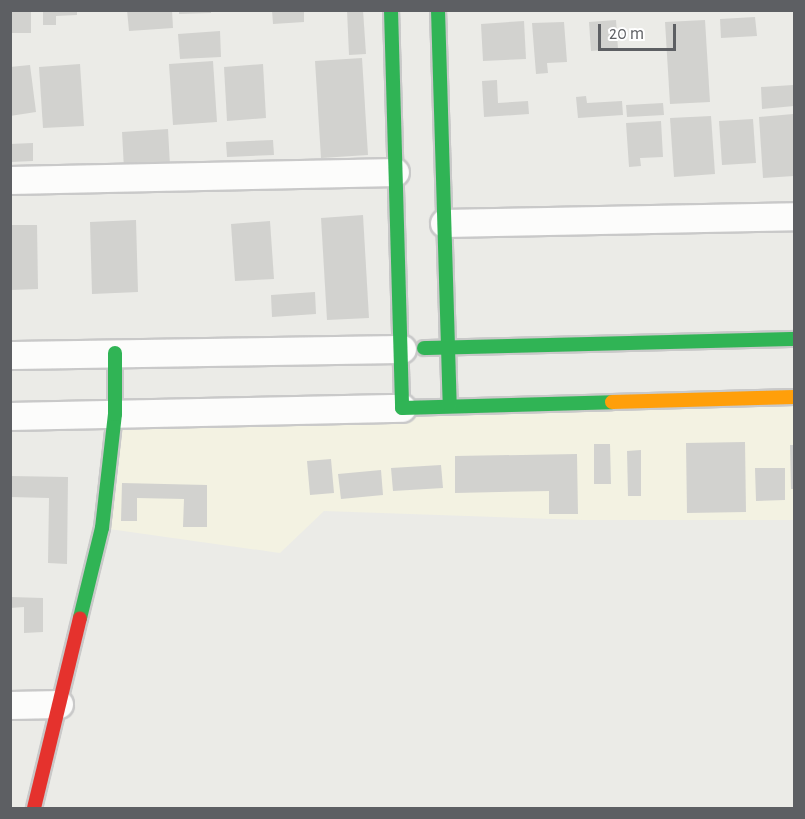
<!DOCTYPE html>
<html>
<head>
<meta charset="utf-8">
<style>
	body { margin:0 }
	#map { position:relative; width:805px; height:819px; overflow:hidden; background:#ebebe7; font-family:"Alegreya Sans",sans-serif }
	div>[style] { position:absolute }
	.commercial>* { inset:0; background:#f3f2e2 }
	.building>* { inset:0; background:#d2d2cf }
	.roads { filter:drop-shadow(2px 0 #c9c9c9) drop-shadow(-2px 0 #c9c9c9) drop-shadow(0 2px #c9c9c9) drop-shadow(0 -2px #c9c9c9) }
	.street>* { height:27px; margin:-13.5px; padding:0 13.5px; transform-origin:13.5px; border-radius:13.5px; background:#fcfcfb }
	.fast>* { height:14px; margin:-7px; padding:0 7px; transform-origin:7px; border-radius:7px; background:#30b455 }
	.slow>* { height:14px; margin:-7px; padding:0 7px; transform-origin:7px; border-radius:7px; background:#ff9f0a }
	.jam>* { height:14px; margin:-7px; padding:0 7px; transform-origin:7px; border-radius:7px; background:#e5322d }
	span { translate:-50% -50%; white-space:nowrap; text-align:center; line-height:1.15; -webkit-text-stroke:6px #fff; paint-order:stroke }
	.frame { position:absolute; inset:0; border:12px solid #5d5f63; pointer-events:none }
	.scale { position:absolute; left:598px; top:24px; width:78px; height:27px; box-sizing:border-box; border:3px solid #5d5f63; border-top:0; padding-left:8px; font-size:18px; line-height:21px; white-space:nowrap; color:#5d5f63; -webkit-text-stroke:4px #fff; paint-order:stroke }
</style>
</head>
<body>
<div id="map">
	<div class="commercial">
		<div style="clip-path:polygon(794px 397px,794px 520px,583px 520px,324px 511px,280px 553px,102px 528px,115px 414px)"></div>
	</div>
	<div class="building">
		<div style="clip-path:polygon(10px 10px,31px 10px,31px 33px,10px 33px)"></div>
		<div style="clip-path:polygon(43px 10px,77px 10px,77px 15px,56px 16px,56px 25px,43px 25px)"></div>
		<div style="clip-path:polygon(127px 10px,172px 10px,173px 28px,129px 31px)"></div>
		<div style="clip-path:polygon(179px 10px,211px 10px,211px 13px,179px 14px)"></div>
		<div style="clip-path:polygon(272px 10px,304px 10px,304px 22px,273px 24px)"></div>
		<div style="clip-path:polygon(347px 10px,363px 10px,366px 54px,349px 55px)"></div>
		<div style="clip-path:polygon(755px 17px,757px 36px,721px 38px,720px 19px)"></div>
		<div style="clip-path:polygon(616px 20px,618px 49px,591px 51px,589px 22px)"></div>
		<div style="clip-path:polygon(705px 20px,710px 102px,670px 104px,665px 22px)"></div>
		<div style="clip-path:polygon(524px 21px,526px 59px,483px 61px,481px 24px)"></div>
		<div style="clip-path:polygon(564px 22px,567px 62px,547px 63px,548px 73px,536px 74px,532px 23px)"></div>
		<div style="clip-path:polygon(220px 31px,221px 57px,180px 59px,178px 34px)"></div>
		<div style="clip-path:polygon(362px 58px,368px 155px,321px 158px,315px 61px)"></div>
		<div style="clip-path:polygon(213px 61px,217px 122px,173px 125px,169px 64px)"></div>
		<div style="clip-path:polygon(80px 64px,84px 126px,43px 128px,39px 67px)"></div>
		<div style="clip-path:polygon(263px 64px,266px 118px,227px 121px,224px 67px)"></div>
		<div style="clip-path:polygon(30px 65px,36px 112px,10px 116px,10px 67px)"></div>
		<div style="clip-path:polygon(497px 80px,498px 103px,528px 101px,529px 114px,484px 117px,482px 81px)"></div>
		<div style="clip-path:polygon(793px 85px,794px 106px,762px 109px,761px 87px)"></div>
		<div style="clip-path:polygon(586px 96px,587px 103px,622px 101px,623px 115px,578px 118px,576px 97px)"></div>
		<div style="clip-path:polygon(663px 103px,664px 115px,627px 117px,626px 105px)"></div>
		<div style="clip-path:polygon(793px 114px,794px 176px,763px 178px,759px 117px)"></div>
		<div style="clip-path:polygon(711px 116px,715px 174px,674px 177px,670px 118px)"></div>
		<div style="clip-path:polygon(753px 119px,756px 163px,722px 165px,719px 121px)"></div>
		<div style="clip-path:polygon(661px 121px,663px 157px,640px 158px,641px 166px,629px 167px,626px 123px)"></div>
		<div style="clip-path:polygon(168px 129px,170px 166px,124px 169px,122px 132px)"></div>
		<div style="clip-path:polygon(273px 140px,274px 155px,227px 157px,226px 142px)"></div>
		<div style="clip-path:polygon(33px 143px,33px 161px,10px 162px,10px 144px)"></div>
		<div style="clip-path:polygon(363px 215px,369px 318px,327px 320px,321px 218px)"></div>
		<div style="clip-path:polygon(136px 220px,138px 292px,92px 294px,90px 222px)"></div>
		<div style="clip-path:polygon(270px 221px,274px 279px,235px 281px,231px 224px)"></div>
		<div style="clip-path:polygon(10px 225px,37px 225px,38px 289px,10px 290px)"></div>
		<div style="clip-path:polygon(315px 292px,316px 314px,272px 317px,271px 295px)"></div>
		<div style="clip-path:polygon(745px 442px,746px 512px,687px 513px,686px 443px)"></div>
		<div style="clip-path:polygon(594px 444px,610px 444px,611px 484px,594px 484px)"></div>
		<div style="clip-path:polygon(790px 445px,794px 445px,794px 489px,791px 489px)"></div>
		<div style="clip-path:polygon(641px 450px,641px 496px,628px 496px,627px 451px)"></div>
		<div style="clip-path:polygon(577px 454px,578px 514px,549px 514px,549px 491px,455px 493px,455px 456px)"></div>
		<div style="clip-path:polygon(331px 459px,334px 493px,310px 495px,307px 461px)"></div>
		<div style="clip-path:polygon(441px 465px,443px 488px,393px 491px,391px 468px)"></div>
		<div style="clip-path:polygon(755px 468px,785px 468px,785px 500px,756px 501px)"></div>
		<div style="clip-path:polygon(381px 470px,383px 495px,341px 499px,338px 474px)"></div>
		<div style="clip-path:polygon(10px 476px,68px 477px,67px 564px,48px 563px,49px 498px,10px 497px)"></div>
		<div style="clip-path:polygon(122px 483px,207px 485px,207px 527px,183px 527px,184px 499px,137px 498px,137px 521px,121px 521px)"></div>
		<div style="clip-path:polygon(10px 597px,43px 598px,43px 632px,24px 633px,24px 607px,10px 608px)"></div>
	</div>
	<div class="roads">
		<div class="street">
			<div style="left:10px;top:180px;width:385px;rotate:-1.2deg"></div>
			<div style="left:444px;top:223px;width:350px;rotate:-1.1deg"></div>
			<div style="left:10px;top:355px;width:392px;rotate:-0.9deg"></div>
			<div style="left:10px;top:416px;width:392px;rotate:-1.2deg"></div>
			<div style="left:10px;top:705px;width:49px;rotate:-1.2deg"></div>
		</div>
		<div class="fast">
			<div style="left:391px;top:10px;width:398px;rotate:88.4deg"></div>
			<div style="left:402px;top:408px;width:210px;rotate:-1.6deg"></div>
			<div style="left:438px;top:10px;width:396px;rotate:88.3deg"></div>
			<div style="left:424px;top:348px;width:370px;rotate:-1.4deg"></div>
			<div style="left:80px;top:618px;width:93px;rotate:-76.3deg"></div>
			<div style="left:102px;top:528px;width:115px;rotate:-83.5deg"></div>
			<div style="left:115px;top:414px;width:61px;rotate:-90deg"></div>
		</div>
		<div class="slow">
			<div style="left:612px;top:402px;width:182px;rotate:-1.6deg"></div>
		</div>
		<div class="jam">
			<div style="left:34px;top:808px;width:195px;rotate:-76.4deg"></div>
		</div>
	</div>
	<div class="frame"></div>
	<div class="scale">20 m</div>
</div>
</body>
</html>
